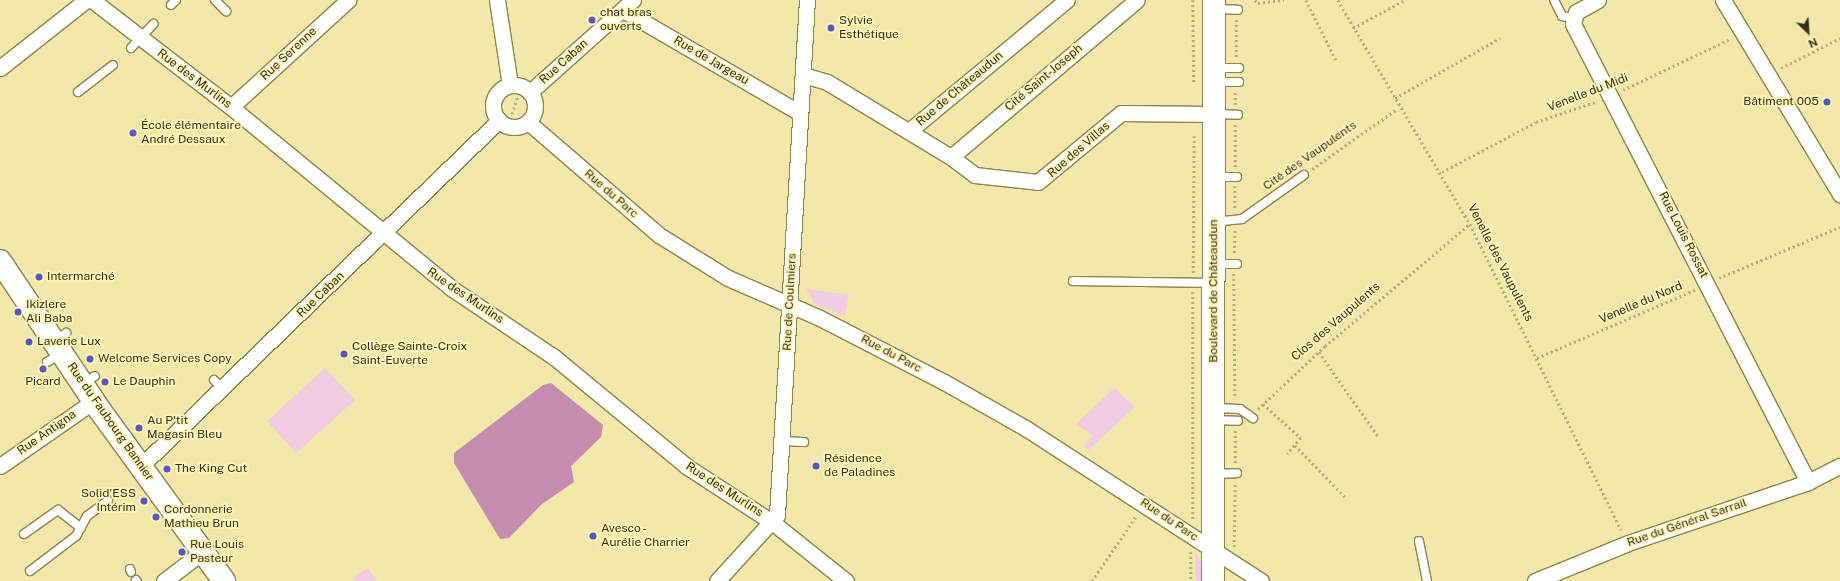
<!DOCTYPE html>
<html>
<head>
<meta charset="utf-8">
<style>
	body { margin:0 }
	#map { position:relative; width:1840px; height:581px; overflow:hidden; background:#f1e8aa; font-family:"Public Sans",sans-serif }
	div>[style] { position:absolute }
	.green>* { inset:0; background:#f1cce3 }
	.forest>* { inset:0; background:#c48caf }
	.path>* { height:2.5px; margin-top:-1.25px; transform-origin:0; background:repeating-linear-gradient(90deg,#b3ac7a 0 2px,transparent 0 5px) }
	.roads { filter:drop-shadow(1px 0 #8d8449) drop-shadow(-1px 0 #8d8449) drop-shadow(0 1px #8d8449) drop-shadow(0 -1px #8d8449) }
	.lane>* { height:8px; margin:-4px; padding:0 4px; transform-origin:4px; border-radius:4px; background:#fff }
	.street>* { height:15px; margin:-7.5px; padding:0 7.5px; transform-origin:7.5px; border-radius:7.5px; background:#fff }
	.street>.ring { margin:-7.5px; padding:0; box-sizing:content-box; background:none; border:15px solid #fff; border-radius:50% }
	.secondary>* { height:22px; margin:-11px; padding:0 11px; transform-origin:11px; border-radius:11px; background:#fff }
	.dots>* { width:11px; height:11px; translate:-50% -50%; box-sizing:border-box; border:2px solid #fef5b6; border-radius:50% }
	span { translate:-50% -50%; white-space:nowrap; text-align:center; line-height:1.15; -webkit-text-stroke:3.5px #fef5b6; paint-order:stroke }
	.poi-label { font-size:12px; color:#353119 }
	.left { translate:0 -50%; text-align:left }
	.right { translate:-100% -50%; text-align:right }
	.street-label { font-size:12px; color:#353119 }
	.north { position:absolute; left:1788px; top:12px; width:40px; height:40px; -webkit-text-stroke:3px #fef5b6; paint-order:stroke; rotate:155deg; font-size:11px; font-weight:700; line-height:16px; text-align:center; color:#353119 }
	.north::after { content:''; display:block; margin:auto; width:14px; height:18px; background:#353119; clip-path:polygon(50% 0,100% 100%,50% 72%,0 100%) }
</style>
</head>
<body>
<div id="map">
	<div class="green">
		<div style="clip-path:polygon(806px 289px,849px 295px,844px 316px,815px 304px)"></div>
		<div style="clip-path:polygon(325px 368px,355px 400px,296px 453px,267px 421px)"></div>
		<div style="clip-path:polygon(1114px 388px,1135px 407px,1088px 450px,1084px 447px,1093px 435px,1076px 424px)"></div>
		<div style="clip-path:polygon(1195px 550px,1203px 567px,1205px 581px,1196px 581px)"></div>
		<div style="clip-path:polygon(368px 568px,377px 581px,355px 581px,353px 578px)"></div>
	</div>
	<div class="forest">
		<div style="clip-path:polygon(551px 383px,603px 425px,601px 437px,571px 466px,574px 482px,542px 504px,509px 538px,500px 539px,454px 463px,454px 453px,543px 385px)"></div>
	</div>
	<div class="path">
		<div style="left:1193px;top:0;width:83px;rotate:89.3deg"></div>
		<div style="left:1255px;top:0;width:4px;rotate:45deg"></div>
		<div style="left:1258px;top:3px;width:26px;rotate:-7deg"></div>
		<div style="left:1306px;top:0;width:67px;rotate:63.4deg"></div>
		<div style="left:1338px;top:0;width:260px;rotate:59.5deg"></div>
		<div style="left:1470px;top:224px;width:341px;rotate:63.7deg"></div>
		<div style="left:1353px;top:28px;width:59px;rotate:-28.3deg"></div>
		<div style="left:1236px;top:57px;width:37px;rotate:-90deg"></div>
		<div style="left:1781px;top:68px;width:66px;rotate:-27deg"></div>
		<div style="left:1623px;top:90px;width:119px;rotate:-25.5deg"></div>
		<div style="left:1395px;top:98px;width:121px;rotate:-29.7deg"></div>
		<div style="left:1235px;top:105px;width:13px;rotate:-90deg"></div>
		<div style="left:512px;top:114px;width:17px;rotate:-73deg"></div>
		<div style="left:1235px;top:167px;width:43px;rotate:-90deg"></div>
		<div style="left:1312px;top:169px;width:104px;rotate:-35.2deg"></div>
		<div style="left:1442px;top:172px;width:106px;rotate:-28deg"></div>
		<div style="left:1536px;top:122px;width:65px;rotate:-18.7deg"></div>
		<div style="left:1235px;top:186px;width:23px;rotate:90deg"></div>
		<div style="left:1234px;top:253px;width:23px;rotate:-88deg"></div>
		<div style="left:1193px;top:273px;width:137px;rotate:-89.6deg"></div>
		<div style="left:1234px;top:274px;width:125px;rotate:89.5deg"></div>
		<div style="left:1719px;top:278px;width:131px;rotate:-22.9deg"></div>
		<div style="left:1193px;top:292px;width:227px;rotate:90deg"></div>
		<div style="left:1319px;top:352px;width:103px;rotate:54.9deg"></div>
		<div style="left:1537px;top:358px;width:172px;rotate:-23.3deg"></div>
		<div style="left:1263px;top:404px;width:51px;rotate:41.8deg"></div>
		<div style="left:1301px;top:438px;width:21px;rotate:131deg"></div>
		<div style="left:1258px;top:409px;width:92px;rotate:-43.2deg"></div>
		<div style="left:1325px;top:346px;width:189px;rotate:-40.1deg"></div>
		<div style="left:1295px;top:445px;width:72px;rotate:46.1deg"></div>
		<div style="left:1235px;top:463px;width:33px;rotate:-90deg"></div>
		<div style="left:1234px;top:547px;width:65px;rotate:-89.1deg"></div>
		<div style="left:1191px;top:552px;width:29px;rotate:90deg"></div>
		<div style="left:1092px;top:581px;width:78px;rotate:-55.9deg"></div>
	</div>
	<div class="roads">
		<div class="lane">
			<div style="left:215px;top:0;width:16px;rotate:45deg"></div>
			<div style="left:1554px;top:0;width:18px;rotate:63deg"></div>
			<div style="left:1562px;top:16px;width:10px;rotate:11deg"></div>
			<div style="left:171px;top:5px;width:7px;rotate:-45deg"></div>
			<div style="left:1215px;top:9px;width:23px;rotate:2deg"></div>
			<div style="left:131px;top:48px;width:33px;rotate:-47deg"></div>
			<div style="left:1215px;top:68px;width:24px"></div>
			<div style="left:1215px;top:82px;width:24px"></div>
			<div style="left:78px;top:92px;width:44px;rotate:-37.6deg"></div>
			<div style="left:1214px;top:114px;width:24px;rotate:2deg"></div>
			<div style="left:1214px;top:177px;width:23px"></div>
			<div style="left:1214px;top:222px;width:28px;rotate:-6deg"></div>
			<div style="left:1242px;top:219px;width:76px;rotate:-35.4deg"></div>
			<div style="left:1214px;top:264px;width:23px"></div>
			<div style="left:1073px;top:281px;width:140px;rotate:0.8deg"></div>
			<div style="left:55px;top:341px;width:14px;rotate:-36deg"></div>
			<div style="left:47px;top:362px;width:16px;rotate:-30deg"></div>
			<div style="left:214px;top:380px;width:13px;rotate:45deg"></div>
			<div style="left:83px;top:384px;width:14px;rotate:-34deg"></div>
			<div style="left:1214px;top:408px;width:26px;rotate:2deg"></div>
			<div style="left:1240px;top:409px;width:16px;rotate:35deg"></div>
			<div style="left:1214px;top:420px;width:24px;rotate:2deg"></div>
			<div style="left:782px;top:441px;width:22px;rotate:3deg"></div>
			<div style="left:1214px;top:474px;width:23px;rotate:-2deg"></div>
			<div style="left:24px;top:534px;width:42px;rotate:-35.2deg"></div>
			<div style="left:58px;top:510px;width:29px;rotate:38deg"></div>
			<div style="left:1419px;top:541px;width:41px;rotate:78.7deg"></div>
			<div style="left:130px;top:569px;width:3px;rotate:72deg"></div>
			<div style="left:30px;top:571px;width:58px;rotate:-37.3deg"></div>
			<div style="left:76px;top:536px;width:23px;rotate:-61deg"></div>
			<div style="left:87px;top:516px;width:26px;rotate:-36deg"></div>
			<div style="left:136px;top:580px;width:1px;rotate:45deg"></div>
		</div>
		<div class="street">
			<div style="left:92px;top:0;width:175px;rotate:37.6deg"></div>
			<div style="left:231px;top:107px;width:285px;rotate:39.4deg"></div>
			<div style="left:451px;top:288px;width:124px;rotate:33.8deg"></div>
			<div style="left:554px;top:357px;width:171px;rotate:39.5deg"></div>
			<div style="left:686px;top:466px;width:103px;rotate:33.1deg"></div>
			<div style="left:772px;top:522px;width:95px;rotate:38.6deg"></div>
			<div style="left:497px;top:0;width:86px;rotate:81.3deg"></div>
			<div style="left:1598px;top:0;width:25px;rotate:151deg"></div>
			<div style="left:1576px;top:12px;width:12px;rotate:104deg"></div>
			<div style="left:1573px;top:24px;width:515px;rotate:62.84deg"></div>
			<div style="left:1723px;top:0;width:227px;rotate:58.9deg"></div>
			<div style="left:623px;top:10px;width:205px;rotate:30.2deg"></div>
			<div style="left:0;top:68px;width:110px;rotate:-38.3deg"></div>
			<div style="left:803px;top:75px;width:25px;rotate:16deg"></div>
			<div style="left:827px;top:82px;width:145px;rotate:31.2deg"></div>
			<div style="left:951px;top:157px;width:30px;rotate:37deg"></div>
			<div style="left:975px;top:175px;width:63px;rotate:6.3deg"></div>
			<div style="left:1038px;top:182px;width:108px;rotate:-39.7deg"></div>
			<div style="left:1121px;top:113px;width:93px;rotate:0.6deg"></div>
			<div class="ring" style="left:493px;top:85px;width:27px;height:27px"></div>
			<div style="left:530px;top:92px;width:138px;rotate:-41.8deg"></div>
			<div style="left:231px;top:107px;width:159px;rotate:-42.4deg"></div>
			<div style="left:528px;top:122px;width:173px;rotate:40.8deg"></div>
			<div style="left:659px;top:235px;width:81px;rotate:31.9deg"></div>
			<div style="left:728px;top:278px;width:100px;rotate:23.5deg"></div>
			<div style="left:820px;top:318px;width:140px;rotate:27.3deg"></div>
			<div style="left:944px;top:382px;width:95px;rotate:29.5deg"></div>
			<div style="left:1027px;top:429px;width:279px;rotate:33deg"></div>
			<div style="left:909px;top:131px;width:205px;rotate:-39.7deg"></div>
			<div style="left:951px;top:157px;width:243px;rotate:-40.2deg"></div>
			<div style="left:0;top:466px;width:114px;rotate:-34.7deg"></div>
			<div style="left:141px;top:466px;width:498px;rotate:-44deg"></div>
			<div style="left:164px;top:581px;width:48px;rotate:-37.3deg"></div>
			<div style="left:717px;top:581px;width:89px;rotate:-47.7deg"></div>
			<div style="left:777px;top:515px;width:516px;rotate:-86.67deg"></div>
			<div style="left:1535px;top:581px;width:100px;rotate:-22.2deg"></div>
			<div style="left:1628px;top:543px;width:190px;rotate:-18.7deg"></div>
			<div style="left:1808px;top:482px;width:36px;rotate:-27deg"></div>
		</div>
		<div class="secondary">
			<div style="left:0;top:261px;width:178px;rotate:56.2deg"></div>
			<div style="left:99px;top:409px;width:213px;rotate:54deg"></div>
			<div style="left:1213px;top:581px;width:581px;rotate:-89.9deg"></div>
		</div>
	</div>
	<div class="dots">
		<div style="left:592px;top:20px;background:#5b53cc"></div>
		<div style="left:831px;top:28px;background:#5b53cc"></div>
		<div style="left:1827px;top:102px;background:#5b53cc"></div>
		<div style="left:133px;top:133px;background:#5b53cc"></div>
		<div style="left:39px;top:277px;background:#5b53cc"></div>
		<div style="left:18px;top:312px;background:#5b53cc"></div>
		<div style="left:29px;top:342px;background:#5b53cc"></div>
		<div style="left:344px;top:354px;background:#5b53cc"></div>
		<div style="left:90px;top:359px;background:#5b53cc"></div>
		<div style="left:43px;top:369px;background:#5b53cc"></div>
		<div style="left:105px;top:382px;background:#5b53cc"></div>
		<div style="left:139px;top:428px;background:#5b53cc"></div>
		<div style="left:816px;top:466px;background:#5b53cc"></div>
		<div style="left:167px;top:469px;background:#5b53cc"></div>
		<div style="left:144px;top:501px;background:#5b53cc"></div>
		<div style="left:156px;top:517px;background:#5b53cc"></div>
		<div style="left:593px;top:536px;background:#5b53cc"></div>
		<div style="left:182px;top:552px;background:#5b53cc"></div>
	</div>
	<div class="poi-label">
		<span class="left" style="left:600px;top:20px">chat bras<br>ouverts</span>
		<span class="left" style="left:839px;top:28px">Sylvie<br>Esthétique</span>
		<span class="right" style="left:1819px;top:102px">Bâtiment 005</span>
		<span class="left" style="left:141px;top:133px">École élémentaire<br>André Dessaux</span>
		<span class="left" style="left:47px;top:277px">Intermarché</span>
		<span class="left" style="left:26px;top:312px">Ikizlere<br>Ali Baba</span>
		<span class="left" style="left:37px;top:342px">Laverie Lux</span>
		<span class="left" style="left:352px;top:354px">Collège Sainte-Croix<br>Saint-Euverte</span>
		<span class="left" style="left:98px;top:359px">Welcome Services Copy</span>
		<span style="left:43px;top:382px">Picard</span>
		<span class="left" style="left:113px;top:382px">Le Dauphin</span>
		<span class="left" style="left:147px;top:428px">Au P'tit<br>Magasin Bleu</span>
		<span class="left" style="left:824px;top:466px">Résidence<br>de Paladines</span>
		<span class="left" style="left:175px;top:469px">The King Cut</span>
		<span class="right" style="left:136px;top:501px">Solid'ESS<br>Intérim</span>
		<span class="left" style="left:164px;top:517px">Cordonnerie<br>Mathieu Brun</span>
		<span class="left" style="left:601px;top:536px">Avesco -<br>Aurélie Charrier</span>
		<span class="left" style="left:190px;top:552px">Rue Louis<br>Pasteur</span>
	</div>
	<div class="street-label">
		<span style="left:289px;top:54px;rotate:-43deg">Rue Serenne</span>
		<span style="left:711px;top:61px;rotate:30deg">Rue de Jargeau</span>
		<span style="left:564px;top:62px;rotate:-42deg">Rue Caban</span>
		<span style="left:1044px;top:78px;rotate:-40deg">Cité Saint-Joseph</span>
		<span style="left:194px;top:79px;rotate:37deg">Rue des Murlins</span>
		<span style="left:960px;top:89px;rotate:-40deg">Rue de Châteaudun</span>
		<span style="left:1588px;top:93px;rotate:-21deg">Venelle du Midi</span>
		<span style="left:1079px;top:150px;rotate:-41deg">Rue des Villas</span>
		<span style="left:1310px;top:156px;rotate:-35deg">Cité des Vaupulents</span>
		<span style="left:611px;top:194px;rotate:41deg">Rue du Parc</span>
		<span style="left:1683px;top:235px;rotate:63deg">Rue Louis Rossat</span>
		<span style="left:1500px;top:263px;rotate:63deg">Venelle des Vaupulents</span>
		<span style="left:1214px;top:291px;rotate:-90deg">Boulevard de Châteaudun</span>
		<span style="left:321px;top:295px;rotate:-44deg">Rue Caban</span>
		<span style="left:465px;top:296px;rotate:34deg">Rue des Murlins</span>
		<span style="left:790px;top:302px;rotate:-87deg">Rue de Coulmiers</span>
		<span style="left:1641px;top:303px;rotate:-23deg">Venelle du Nord</span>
		<span style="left:1336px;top:322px;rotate:-41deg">Clos des Vaupulents</span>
		<span style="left:891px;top:354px;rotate:28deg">Rue du Parc</span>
		<span style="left:110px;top:422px;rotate:55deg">Rue du Faubourg Bannier</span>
		<span style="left:47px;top:433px;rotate:-35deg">Rue Antigna</span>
		<span style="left:724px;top:490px;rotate:33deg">Rue des Murlins</span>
		<span style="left:1169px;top:520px;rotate:34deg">Rue du Parc</span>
		<span style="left:1687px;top:523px;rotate:-19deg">Rue du Général Sarrail</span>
	</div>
	<div class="north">N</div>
</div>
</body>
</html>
